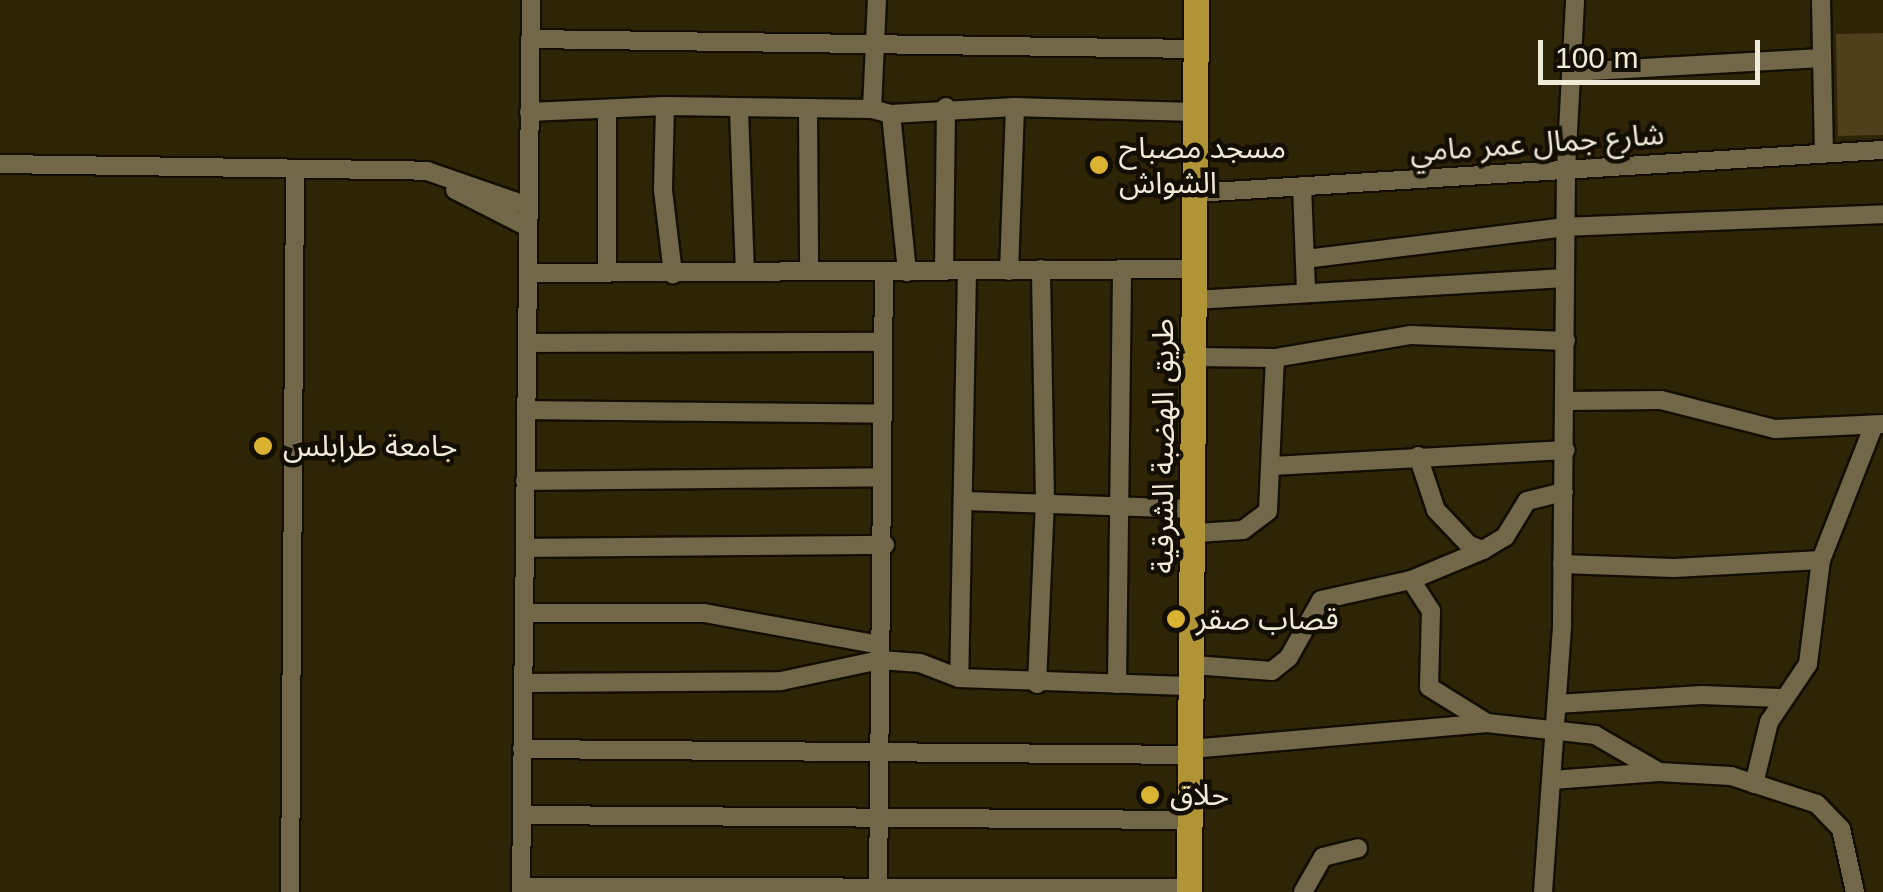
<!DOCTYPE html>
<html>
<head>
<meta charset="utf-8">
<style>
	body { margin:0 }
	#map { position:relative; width:1883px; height:892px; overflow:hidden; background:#2e2406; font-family:Helvetica,"Noto Sans Arabic",sans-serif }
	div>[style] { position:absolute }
	.green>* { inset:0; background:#4d401b }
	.roads { filter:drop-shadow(2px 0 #150e00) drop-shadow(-2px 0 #150e00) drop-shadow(0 2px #150e00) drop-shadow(0 -2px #150e00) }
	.street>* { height:18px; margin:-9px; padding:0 9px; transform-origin:9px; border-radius:9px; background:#726748 }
	.primary>* { height:25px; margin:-12.5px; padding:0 12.5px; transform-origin:12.5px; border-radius:12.5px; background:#b19435 }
	.dots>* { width:28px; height:28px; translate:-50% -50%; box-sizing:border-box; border:5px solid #130e04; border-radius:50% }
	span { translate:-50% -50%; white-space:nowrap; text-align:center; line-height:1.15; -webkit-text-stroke:9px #130e04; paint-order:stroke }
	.street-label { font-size:30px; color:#f0ead9 }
	.poi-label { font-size:30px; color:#f0ead9 }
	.left { translate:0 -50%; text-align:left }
	.scale { position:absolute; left:1538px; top:40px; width:222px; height:45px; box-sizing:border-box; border:5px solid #f0ead9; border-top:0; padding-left:12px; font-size:30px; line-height:35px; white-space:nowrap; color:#f0ead9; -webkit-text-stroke:8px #130e04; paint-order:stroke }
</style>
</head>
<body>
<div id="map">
	<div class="green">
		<div style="clip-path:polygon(1883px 33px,1883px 135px,1838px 136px,1836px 34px)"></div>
	</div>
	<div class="roads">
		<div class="street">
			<div style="left:1821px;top:0;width:152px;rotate:88.9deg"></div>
			<div style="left:530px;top:39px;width:666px;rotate:0.86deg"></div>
			<div style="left:1572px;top:72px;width:250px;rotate:-3.2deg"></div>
			<div style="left:665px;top:106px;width:84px;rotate:91.4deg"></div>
			<div style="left:663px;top:190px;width:85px;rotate:83.2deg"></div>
			<div style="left:808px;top:109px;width:162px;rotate:89.6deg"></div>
			<div style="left:872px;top:109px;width:109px;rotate:-87.4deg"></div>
			<div style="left:739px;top:110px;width:161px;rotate:87.9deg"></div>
			<div style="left:607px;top:111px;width:161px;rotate:90deg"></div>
			<div style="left:529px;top:112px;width:136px;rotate:-2.5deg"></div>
			<div style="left:665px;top:106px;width:207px;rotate:0.8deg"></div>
			<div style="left:872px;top:109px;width:20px;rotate:15deg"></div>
			<div style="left:891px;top:114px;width:124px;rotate:-3.2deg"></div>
			<div style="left:1015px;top:107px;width:181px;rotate:1.6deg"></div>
			<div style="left:891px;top:114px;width:159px;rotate:84.2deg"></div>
			<div style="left:0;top:164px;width:427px;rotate:0.9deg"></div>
			<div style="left:427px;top:171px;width:107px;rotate:19.1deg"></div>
			<div style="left:1302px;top:186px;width:104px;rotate:87.8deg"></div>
			<div style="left:455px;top:190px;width:82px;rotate:26.9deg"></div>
			<div style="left:1195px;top:193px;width:689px;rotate:-3.58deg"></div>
			<div style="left:1305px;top:259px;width:262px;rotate:-7deg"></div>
			<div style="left:1565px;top:227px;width:318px;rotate:-2.3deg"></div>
			<div style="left:944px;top:271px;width:164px;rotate:-89.3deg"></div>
			<div style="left:1009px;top:271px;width:164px;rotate:-87.9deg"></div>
			<div style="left:967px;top:272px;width:406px;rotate:91.1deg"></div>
			<div style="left:959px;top:678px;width:234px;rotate:2deg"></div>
			<div style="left:528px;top:273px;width:667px;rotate:-0.34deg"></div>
			<div style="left:1195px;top:300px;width:370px;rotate:-3.4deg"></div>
			<div style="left:527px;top:343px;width:356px;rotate:-0.2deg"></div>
			<div style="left:1194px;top:357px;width:81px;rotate:0.7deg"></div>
			<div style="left:1275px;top:358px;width:138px;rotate:-9.6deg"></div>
			<div style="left:1411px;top:335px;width:155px;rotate:2.2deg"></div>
			<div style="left:1566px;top:401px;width:95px;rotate:-0.6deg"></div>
			<div style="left:1661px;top:400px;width:118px;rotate:14.3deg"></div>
			<div style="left:1775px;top:429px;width:108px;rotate:-2.7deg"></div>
			<div style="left:526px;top:410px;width:357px;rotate:0.6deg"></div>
			<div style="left:1418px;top:456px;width:57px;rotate:71.6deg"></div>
			<div style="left:1436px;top:510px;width:48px;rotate:46.7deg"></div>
			<div style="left:1469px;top:545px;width:15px;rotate:20deg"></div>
			<div style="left:1483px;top:550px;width:26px;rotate:-31deg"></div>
			<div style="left:1505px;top:537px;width:42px;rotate:-58.6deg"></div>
			<div style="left:1527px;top:501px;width:38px;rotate:-14deg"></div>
			<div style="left:1272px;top:466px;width:294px;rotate:-3.1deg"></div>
			<div style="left:525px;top:481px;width:357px;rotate:-0.6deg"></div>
			<div style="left:966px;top:501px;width:229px;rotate:2deg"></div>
			<div style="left:1197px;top:533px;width:46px;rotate:-3.7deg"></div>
			<div style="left:1243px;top:530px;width:31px;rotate:-37deg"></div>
			<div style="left:1268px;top:511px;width:153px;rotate:-87.4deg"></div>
			<div style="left:525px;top:548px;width:360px;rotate:-0.5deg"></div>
			<div style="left:1562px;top:564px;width:112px;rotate:2deg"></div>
			<div style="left:1674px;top:568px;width:147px;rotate:-3.1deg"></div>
			<div style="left:1821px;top:560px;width:145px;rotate:-68.6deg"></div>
			<div style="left:1411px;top:580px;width:37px;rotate:57deg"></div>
			<div style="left:1431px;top:611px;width:76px;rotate:91.5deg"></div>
			<div style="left:1429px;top:687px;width:68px;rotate:31.8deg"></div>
			<div style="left:524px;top:613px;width:180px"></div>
			<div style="left:704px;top:613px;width:179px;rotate:10.3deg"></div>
			<div style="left:1194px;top:665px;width:78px;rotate:4.4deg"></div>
			<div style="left:1272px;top:671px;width:22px;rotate:-39deg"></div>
			<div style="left:1289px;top:657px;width:65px;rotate:-60.7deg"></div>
			<div style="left:1321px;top:600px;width:92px;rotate:-12.5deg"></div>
			<div style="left:1411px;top:580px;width:78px;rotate:-22.6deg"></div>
			<div style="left:523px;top:683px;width:258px;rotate:-0.4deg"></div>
			<div style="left:781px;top:681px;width:101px;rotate:-12deg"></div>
			<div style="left:880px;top:660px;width:40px;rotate:4.3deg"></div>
			<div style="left:920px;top:663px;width:42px;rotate:21deg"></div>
			<div style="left:1037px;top:684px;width:182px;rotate:-87.5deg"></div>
			<div style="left:1045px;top:502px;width:233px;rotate:-91deg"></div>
			<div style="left:1117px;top:684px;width:415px;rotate:-89.3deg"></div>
			<div style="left:1557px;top:704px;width:145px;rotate:-3.6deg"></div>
			<div style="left:1702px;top:695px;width:78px;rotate:2.2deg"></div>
			<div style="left:522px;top:749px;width:670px;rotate:0.51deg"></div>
			<div style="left:1191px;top:749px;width:297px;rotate:-5deg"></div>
			<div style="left:1487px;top:723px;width:109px;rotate:6.3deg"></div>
			<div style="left:1595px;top:735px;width:74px;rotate:30deg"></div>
			<div style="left:1552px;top:780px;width:107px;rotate:-4.3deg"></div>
			<div style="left:1659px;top:772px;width:72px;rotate:3.2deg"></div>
			<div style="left:1731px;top:776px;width:90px;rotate:18deg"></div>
			<div style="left:1817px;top:804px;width:35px;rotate:46deg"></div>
			<div style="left:1841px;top:829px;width:65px;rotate:77.5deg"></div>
			<div style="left:1754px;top:784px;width:64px;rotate:-76.4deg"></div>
			<div style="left:1769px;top:722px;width:70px;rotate:-56.1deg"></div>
			<div style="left:1808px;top:664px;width:105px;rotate:-82.9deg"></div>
			<div style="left:522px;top:815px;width:669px;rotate:0.43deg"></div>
			<div style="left:521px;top:887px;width:669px;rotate:0.09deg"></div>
			<div style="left:290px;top:892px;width:723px;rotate:-89.6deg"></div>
			<div style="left:521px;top:892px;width:892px;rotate:-89.36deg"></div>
			<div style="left:878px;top:892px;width:620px;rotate:-89.45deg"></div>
			<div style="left:1303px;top:892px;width:40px;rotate:-60.3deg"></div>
			<div style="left:1323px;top:857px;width:36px;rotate:-14deg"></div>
			<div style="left:1543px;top:892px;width:269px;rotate:-85.9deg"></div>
			<div style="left:1562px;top:624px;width:456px;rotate:-89.5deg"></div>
			<div style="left:1566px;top:168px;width:168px;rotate:-86.9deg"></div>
		</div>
		<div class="primary">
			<div style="left:1189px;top:892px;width:892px;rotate:-89.55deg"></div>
		</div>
	</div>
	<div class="dots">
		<div style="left:1099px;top:165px;background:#dab333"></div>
		<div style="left:263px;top:446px;background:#dab333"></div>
		<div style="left:1176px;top:619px;background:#dab333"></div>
		<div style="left:1150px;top:795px;background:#dab333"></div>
	</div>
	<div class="street-label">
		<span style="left:1537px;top:143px;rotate:-4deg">شارع جمال عمر مامي</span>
		<span style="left:1163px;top:446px;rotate:-90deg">طريق الهضبة الشرقية</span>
	</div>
	<div class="poi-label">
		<span class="left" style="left:1119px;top:165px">مسجد مصباح<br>الشواش</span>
		<span class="left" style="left:283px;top:446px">جامعة طرابلس</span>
		<span class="left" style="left:1196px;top:619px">قصاب صقر</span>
		<span class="left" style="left:1170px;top:795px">حلاق</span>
	</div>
	<div class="scale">100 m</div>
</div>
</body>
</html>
